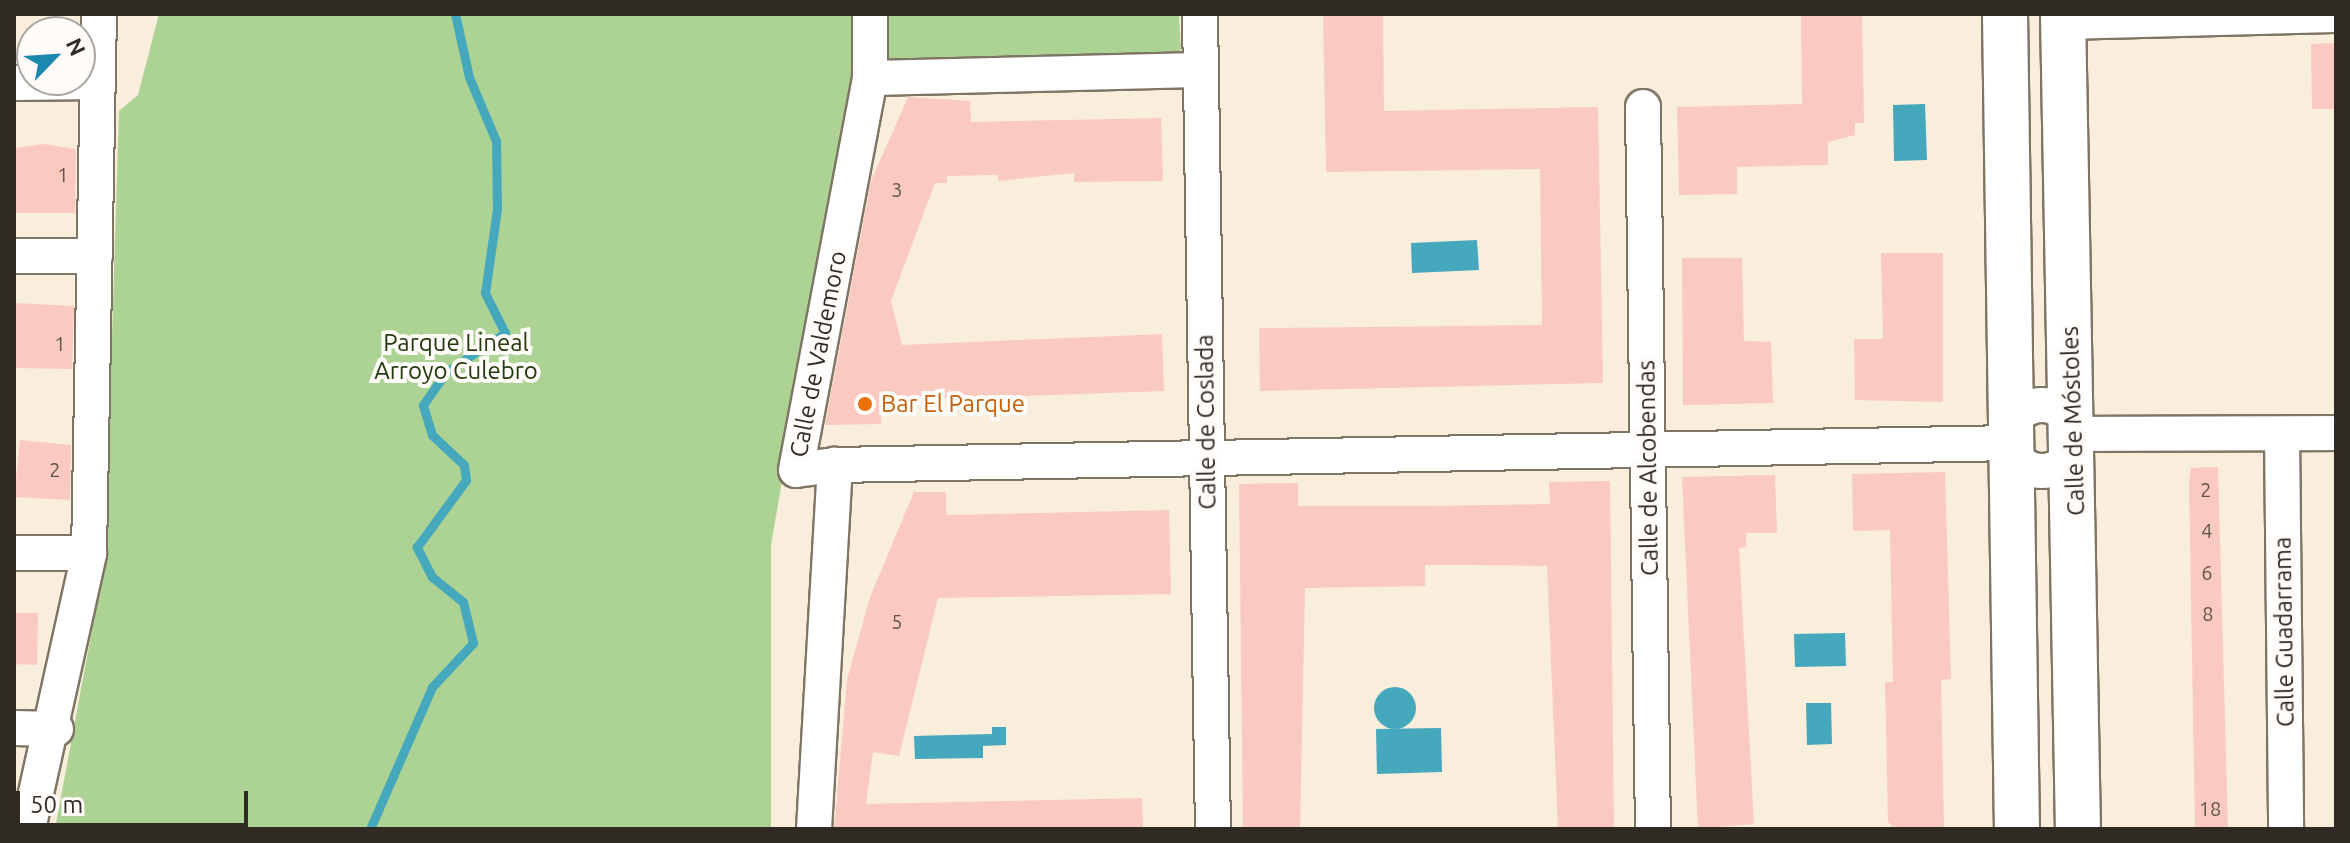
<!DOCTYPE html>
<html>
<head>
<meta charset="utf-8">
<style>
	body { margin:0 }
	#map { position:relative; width:2350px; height:843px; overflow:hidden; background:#f9eddb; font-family:Ubuntu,sans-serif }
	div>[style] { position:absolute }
	.green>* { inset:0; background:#add394 }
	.water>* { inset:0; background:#45a8bc }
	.round { border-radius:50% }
	.stream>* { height:9px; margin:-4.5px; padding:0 4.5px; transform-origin:4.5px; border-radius:4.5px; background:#45a8bc }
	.building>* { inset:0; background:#facac0 }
	.roads { filter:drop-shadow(2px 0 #7f7565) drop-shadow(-2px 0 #7f7565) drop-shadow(0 2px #7f7565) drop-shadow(0 -2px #7f7565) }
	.street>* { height:34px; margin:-17px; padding:0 17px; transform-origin:17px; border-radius:17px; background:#fff }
	.street>.ring { margin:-17px; padding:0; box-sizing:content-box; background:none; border:34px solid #fff; border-radius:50% }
	.secondary>* { height:44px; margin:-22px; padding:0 22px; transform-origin:22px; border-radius:22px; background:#fff }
	.dots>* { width:22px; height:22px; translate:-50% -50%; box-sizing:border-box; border:4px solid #fefbf8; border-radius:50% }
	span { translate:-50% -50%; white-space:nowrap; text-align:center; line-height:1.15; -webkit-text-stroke:8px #fefbf8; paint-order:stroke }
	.number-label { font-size:20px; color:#62534b }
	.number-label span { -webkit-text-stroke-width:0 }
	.park-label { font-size:24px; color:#223a0d }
	.street-label { font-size:24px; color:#2f2b24 }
	.food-label { font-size:24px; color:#c56008 }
	.left { translate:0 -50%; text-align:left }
	.frame { position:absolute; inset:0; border:16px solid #2f2b24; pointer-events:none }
	.north { position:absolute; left:16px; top:16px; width:80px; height:80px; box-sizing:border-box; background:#fefbf8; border:2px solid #aba8a3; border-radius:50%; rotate:65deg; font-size:22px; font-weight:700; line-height:32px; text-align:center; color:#2f2b24 }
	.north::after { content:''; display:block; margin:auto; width:28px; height:36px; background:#1b89af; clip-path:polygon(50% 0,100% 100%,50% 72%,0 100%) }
	.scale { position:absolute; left:16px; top:791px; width:232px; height:36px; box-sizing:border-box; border:4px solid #2f2b24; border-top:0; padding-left:10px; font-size:24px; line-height:28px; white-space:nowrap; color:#2f2b24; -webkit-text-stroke:6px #fefbf8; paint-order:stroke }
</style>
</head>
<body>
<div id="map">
	<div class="green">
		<div style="clip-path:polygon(159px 14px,1179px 14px,1181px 52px,854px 64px,771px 545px,771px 829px,55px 829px,105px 560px,119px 111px,138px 95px)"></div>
	</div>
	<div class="water">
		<div style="clip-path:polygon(1925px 104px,1927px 160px,1894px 161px,1893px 105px)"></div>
		<div style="clip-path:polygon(1477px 240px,1479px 270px,1412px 273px,1411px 243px)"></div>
		<div style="clip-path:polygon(1845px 633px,1846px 666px,1795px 667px,1794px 634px)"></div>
		<div class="round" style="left:1374px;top:687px;width:42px;height:42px"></div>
		<div style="clip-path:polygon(1806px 703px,1831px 703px,1832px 744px,1807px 745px)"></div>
		<div style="clip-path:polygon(992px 727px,1006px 727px,1006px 745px,983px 746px,983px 758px,915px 759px,914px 736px,992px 734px)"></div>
		<div style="clip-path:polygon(1441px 728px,1442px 772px,1377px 774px,1376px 729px)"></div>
	</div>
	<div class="stream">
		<div style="left:370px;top:829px;width:155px;rotate:-66.4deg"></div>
		<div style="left:432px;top:687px;width:60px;rotate:-47deg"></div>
		<div style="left:473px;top:643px;width:42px;rotate:-103.7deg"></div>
		<div style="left:463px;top:602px;width:40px;rotate:-141deg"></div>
		<div style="left:432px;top:577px;width:34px;rotate:-117deg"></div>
		<div style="left:417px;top:547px;width:83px;rotate:-53.8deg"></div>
		<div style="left:466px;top:480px;width:15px;rotate:-98deg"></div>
		<div style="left:464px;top:465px;width:44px;rotate:-136.8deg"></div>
		<div style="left:432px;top:435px;width:31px;rotate:-107deg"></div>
		<div style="left:423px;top:405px;width:40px;rotate:-55.1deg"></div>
		<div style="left:446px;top:372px;width:71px;rotate:-33.5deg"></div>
		<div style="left:505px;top:333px;width:45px;rotate:-116.6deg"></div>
		<div style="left:485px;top:293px;width:85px;rotate:-81.9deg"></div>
		<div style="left:497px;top:209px;width:68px;rotate:-90.8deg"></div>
		<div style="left:496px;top:141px;width:69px;rotate:-112.9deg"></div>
		<div style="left:469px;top:77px;width:65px;rotate:-102.5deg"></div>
	</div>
	<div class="building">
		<div style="clip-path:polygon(1323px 14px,1383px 14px,1384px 111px,1598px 107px,1603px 383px,1260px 391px,1259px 328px,1542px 325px,1540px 169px,1326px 172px)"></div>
		<div style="clip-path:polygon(1801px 14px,1862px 14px,1864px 123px,1855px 123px,1855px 135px,1828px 142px,1828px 165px,1737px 167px,1737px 194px,1679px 195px,1677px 107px,1802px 104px)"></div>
		<div style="clip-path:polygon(2336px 43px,2336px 109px,2312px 109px,2311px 44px)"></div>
		<div style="clip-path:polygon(908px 97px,970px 101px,971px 122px,1161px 118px,1163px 181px,1074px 182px,1074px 173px,998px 181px,998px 175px,947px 176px,947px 183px,935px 183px,891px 301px,902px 345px,1162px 334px,1164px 391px,881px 401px,881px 424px,825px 425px,871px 181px)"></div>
		<div style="clip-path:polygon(44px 144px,76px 149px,75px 213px,14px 213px,14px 148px)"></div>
		<div style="clip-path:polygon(1881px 253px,1943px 253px,1943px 402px,1855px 400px,1854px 339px,1883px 339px)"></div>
		<div style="clip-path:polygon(1682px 258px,1742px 258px,1744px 341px,1771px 342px,1773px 403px,1683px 405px)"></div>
		<div style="clip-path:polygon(14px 303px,74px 306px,72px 369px,14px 368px)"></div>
		<div style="clip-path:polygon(20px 440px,71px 445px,70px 500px,14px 497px)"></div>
		<div style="clip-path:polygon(2218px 467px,2228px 829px,2195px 829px,2189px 483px,2191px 468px)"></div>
		<div style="clip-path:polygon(1945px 472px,1951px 679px,1941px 680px,1944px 829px,1894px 829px,1888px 821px,1885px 682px,1893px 682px,1890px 530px,1853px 531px,1852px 474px)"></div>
		<div style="clip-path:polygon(1775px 475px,1777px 533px,1746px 533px,1746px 547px,1739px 548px,1754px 824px,1698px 829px,1682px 477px)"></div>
		<div style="clip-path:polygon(1610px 481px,1614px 829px,1558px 829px,1547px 566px,1477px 565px,1425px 565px,1425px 586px,1305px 588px,1300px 829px,1243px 829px,1239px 484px,1298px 483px,1298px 506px,1424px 506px,1550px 504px,1549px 482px)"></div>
		<div style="clip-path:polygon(914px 492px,946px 492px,946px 515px,1169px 510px,1171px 594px,938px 598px,899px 756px,873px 752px,866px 804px,1142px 798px,1143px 829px,834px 829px,847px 680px,870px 597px)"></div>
		<div style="clip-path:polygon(14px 613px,38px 613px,37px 665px,14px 664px)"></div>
	</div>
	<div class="roads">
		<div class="street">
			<div style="left:1200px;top:14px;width:815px;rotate:89.09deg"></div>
			<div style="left:2063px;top:22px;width:273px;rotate:-1.5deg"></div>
			<div style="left:870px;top:78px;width:331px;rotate:-1.4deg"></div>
			<div style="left:14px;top:83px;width:84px;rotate:-0.7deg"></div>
			<div style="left:1643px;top:107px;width:722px;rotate:89.21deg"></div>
			<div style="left:14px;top:256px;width:81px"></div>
			<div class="ring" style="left:2009px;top:405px;width:32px;height:32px"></div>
			<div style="left:2075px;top:434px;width:261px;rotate:-0.2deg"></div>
			<div style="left:2282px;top:434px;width:395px;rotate:89.4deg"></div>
			<div style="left:835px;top:465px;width:1174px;rotate:-1.07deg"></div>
			<div style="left:14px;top:553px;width:75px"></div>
			<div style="left:14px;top:728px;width:42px;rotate:1.4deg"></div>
			<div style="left:28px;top:829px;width:283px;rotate:-77.5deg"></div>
			<div style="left:89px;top:553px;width:539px;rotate:-88.94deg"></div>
			<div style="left:814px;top:829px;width:365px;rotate:-86.7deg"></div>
			<div style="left:835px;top:465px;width:39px;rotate:173deg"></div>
			<div style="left:796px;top:470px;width:399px;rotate:-79.3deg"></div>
			<div style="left:870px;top:78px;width:64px;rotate:-90deg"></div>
		</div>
		<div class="secondary">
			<div style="left:2005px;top:14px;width:815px;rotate:89.16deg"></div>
			<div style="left:2063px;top:14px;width:815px;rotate:88.95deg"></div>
		</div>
	</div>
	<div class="dots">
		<div style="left:865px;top:404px;background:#e8710a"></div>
	</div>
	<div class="number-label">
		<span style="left:63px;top:174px">1</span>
		<span style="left:897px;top:189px">3</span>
		<span style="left:60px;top:343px">1</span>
		<span style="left:55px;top:469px">2</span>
		<span style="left:2206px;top:489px">2</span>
		<span style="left:2207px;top:530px">4</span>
		<span style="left:2207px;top:572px">6</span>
		<span style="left:2208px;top:613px">8</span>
		<span style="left:897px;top:621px">5</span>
		<span style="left:2210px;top:808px">18</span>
	</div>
	<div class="park-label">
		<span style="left:456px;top:357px">Parque Lineal<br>Arroyo Culebro</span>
	</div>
	<div class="street-label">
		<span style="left:818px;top:354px;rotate:-79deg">Calle de Valdemoro</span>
		<span style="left:2073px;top:421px;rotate:-92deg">Calle de Móstoles</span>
		<span style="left:1206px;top:422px;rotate:-91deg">Calle de Coslada</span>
		<span style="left:1648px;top:468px;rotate:-91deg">Calle de Alcobendas</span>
		<span style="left:2284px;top:632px;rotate:-91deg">Calle Guadarrama</span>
	</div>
	<div class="food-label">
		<span class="left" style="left:881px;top:404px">Bar El Parque</span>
	</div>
	<div class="frame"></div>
	<div class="north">N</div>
	<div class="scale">50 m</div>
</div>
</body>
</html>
